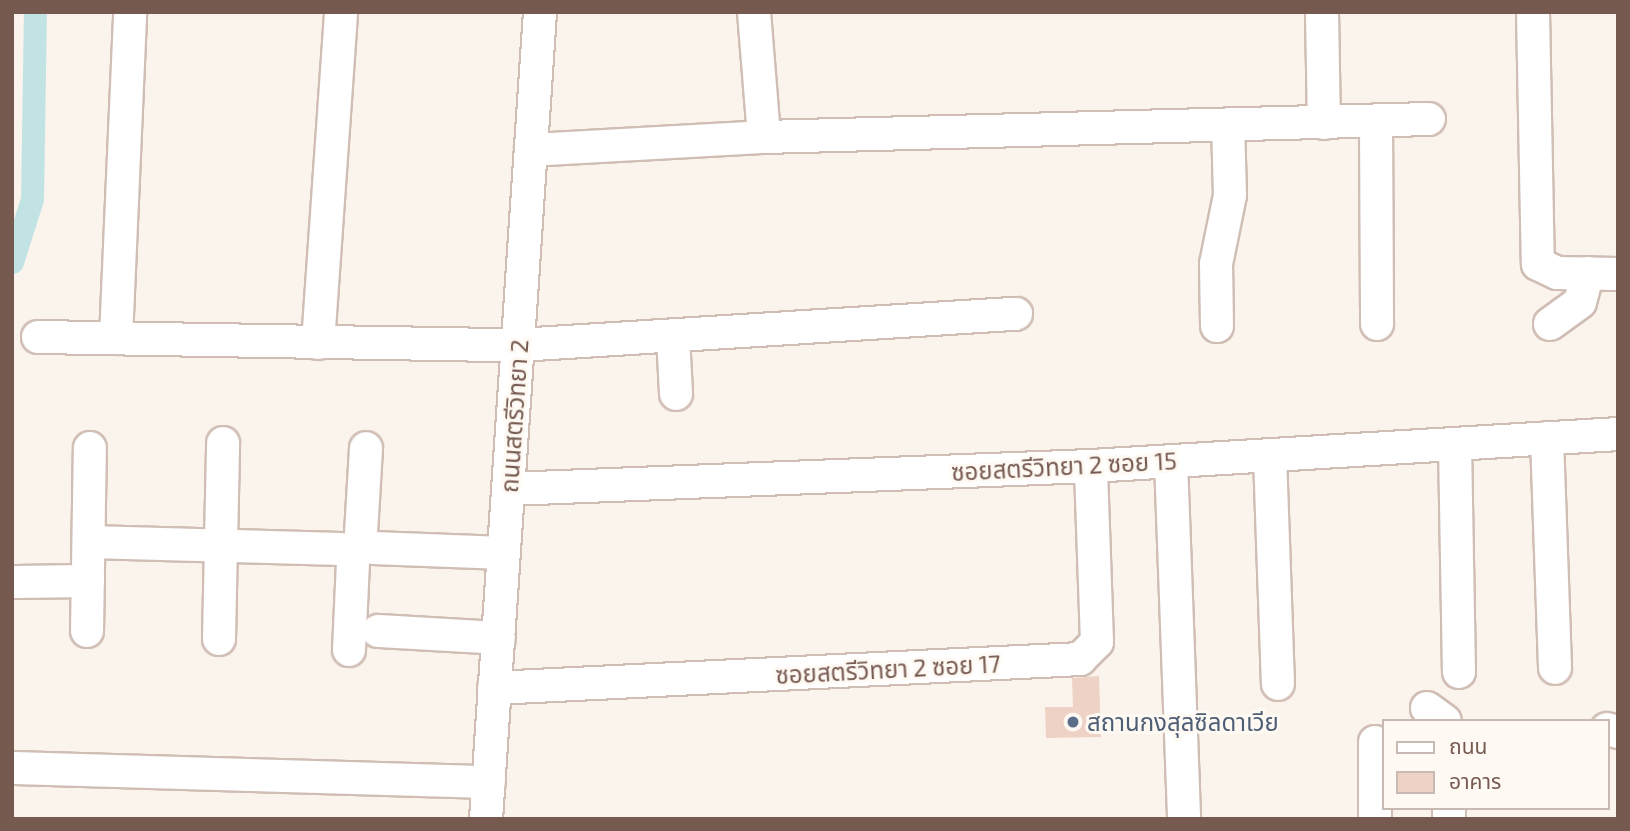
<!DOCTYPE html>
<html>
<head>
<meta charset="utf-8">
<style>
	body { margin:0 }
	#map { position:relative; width:1630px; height:831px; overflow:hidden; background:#fbf4ed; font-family:"Exo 2","Noto Sans Thai",sans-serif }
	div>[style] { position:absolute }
	.canal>* { height:23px; margin:-11.5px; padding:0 11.5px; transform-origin:11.5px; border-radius:11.5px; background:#c2e3e4 }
	.building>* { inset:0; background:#efd2c6 }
	.roads { filter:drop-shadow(2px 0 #d0beb5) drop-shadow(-2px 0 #d0beb5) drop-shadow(0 2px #d0beb5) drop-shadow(0 -2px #d0beb5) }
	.minor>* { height:32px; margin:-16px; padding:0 16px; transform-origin:16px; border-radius:16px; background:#fff }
	.dots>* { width:19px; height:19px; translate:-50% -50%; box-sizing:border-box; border:4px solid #fef9f3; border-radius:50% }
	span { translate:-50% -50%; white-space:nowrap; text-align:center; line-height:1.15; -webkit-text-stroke:6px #fef9f3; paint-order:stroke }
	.street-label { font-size:24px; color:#765a50 }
	.service-label { font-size:24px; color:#4e5e75 }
	.left { translate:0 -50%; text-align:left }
	.frame { position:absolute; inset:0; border:14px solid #765a50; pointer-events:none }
	.legend { position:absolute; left:1382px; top:719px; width:228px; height:91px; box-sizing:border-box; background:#fef9f3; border:2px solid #c8b9b2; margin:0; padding:9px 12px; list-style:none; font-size:21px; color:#765a50 }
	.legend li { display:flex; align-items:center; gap:14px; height:35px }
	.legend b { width:35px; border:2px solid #c8b9b2 }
</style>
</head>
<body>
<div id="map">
	<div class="canal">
		<div style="left:12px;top:262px;width:66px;rotate:-72.4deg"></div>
		<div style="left:32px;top:199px;width:187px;rotate:-89.1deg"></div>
	</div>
	<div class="building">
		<div style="clip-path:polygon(1099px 676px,1101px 737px,1046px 738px,1045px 707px,1073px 707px,1072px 678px)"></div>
	</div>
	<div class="roads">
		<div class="minor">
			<div style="left:754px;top:12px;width:125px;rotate:85.4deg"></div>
			<div style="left:1322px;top:12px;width:111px;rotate:89deg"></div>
			<div style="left:1533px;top:12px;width:252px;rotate:88.9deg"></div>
			<div style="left:1538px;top:264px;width:21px;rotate:25deg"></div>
			<div style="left:1557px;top:273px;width:61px;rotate:0.9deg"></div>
			<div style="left:1376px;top:121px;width:203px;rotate:89.7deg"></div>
			<div style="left:531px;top:150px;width:233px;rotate:-3.2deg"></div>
			<div style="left:764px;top:137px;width:665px;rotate:-1.55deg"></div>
			<div style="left:1550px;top:324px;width:37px;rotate:-36deg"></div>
			<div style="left:1580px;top:302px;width:30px;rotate:-75deg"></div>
			<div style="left:1217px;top:326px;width:62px;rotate:-90.9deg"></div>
			<div style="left:1216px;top:264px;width:70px;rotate:-78.5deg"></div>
			<div style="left:1230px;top:195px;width:70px;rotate:-91.6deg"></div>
			<div style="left:673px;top:336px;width:58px;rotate:87deg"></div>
			<div style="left:38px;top:337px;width:481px;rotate:1deg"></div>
			<div style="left:519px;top:345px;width:498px;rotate:-3.6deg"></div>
			<div style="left:116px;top:338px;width:326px;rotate:-87.5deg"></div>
			<div style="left:318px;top:343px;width:332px;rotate:-86deg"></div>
			<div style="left:1547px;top:438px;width:230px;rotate:88deg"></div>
			<div style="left:1455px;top:444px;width:228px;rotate:89deg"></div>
			<div style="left:1270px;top:456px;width:228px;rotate:88deg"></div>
			<div style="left:1171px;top:461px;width:358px;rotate:87.9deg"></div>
			<div style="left:510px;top:489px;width:581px;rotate:-2.27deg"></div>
			<div style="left:1091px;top:466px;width:528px;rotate:-3.47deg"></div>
			<div style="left:361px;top:533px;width:85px;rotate:-86.6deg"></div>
			<div style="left:90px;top:542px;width:251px;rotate:1.6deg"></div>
			<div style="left:373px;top:548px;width:131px;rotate:2.2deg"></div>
			<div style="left:12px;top:582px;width:76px;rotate:-0.8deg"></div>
			<div style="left:87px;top:631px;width:183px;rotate:-89.1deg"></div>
			<div style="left:378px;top:631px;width:121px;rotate:3.3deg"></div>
			<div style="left:219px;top:639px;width:196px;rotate:-88.8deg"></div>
			<div style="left:349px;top:650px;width:87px;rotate:-87.4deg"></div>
			<div style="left:494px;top:688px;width:587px;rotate:-2.83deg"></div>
			<div style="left:1080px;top:659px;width:24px;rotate:-45deg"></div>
			<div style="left:1097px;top:642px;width:176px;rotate:-92deg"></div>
			<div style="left:1427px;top:708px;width:22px;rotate:36deg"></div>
			<div style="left:1607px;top:729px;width:11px;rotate:15deg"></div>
			<div style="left:1375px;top:742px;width:77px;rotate:90deg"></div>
			<div style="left:12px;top:768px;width:477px;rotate:1.7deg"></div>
			<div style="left:486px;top:819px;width:809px;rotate:-86.17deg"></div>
			<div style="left:1449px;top:819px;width:11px;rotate:-90deg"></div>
		</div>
	</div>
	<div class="dots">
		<div style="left:1073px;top:722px;background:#5c6f8a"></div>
	</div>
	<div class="street-label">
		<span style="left:514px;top:416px;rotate:-86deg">ถนนสตรีวิทยา 2</span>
		<span style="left:1064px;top:466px;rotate:-3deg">ซอยสตรีวิทยา 2 ซอย 15</span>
		<span style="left:888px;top:669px;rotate:-3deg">ซอยสตรีวิทยา 2 ซอย 17</span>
	</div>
	<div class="service-label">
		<span class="left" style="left:1087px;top:722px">สถานกงสุลซิลดาเวีย</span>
	</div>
	<div class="frame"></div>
	<ul class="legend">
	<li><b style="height:9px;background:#fff"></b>ถนน</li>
	<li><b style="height:19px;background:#efd2c6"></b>อาคาร</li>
	</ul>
</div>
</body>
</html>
